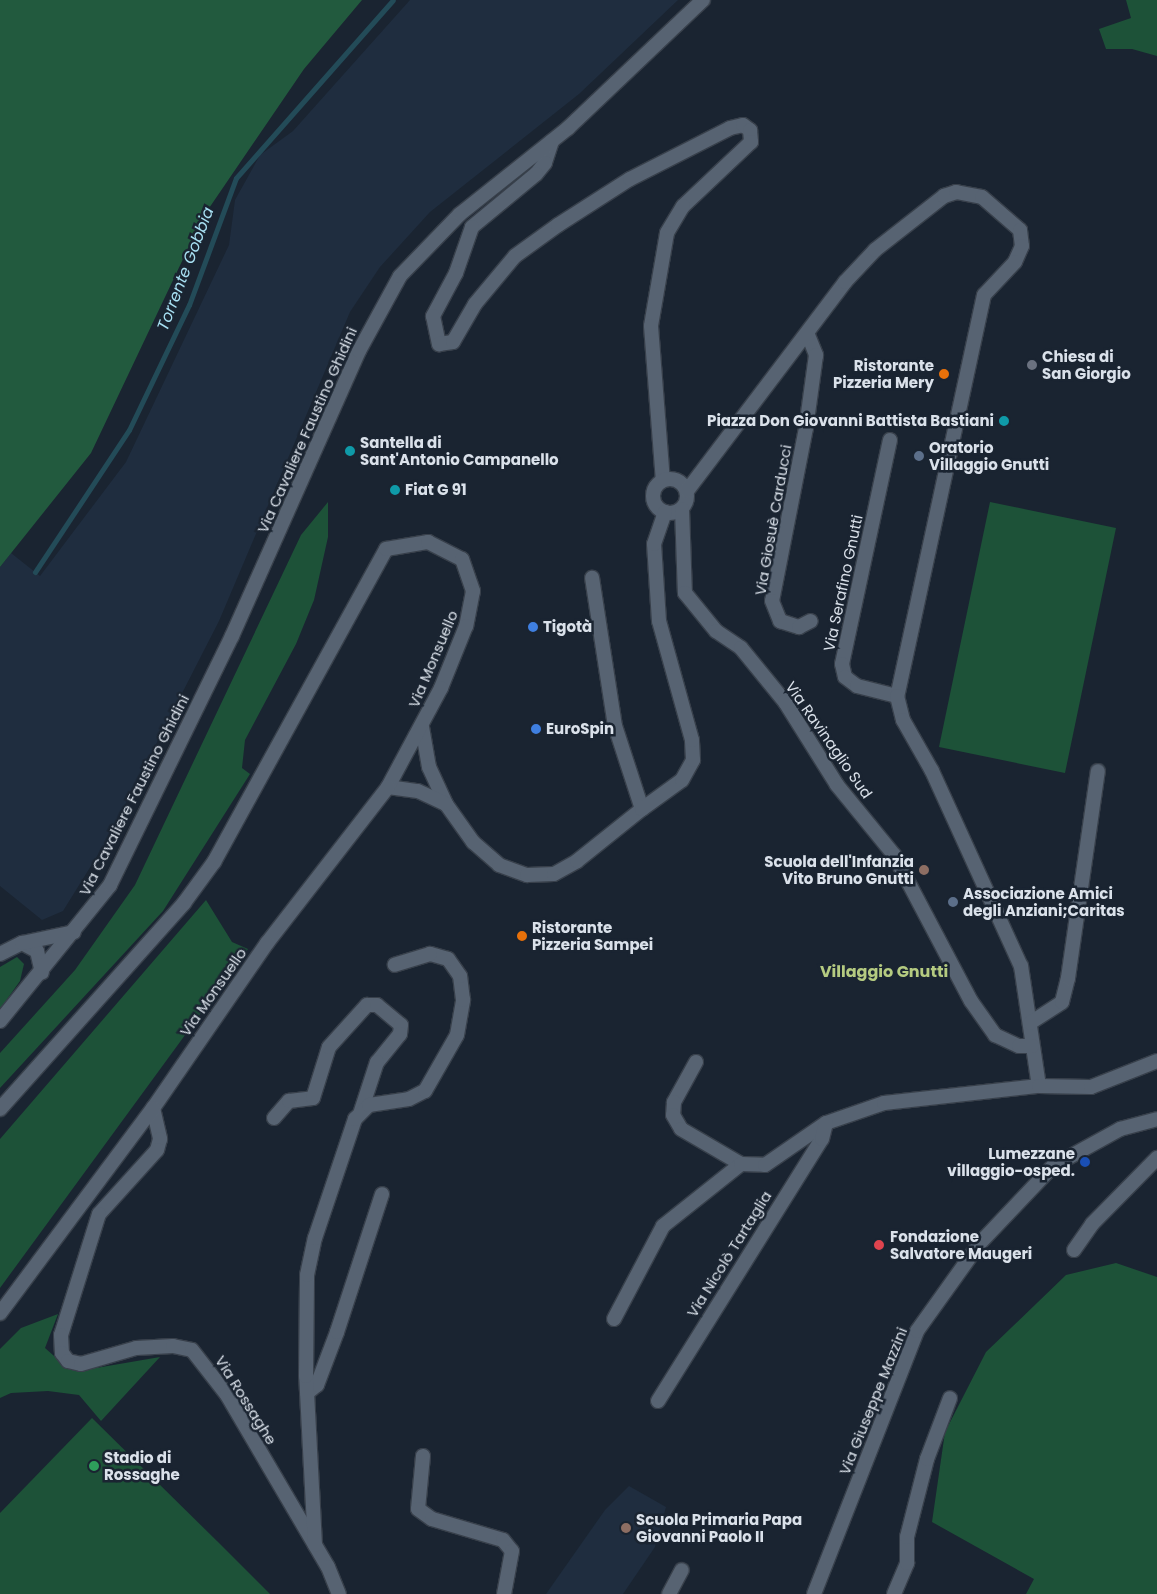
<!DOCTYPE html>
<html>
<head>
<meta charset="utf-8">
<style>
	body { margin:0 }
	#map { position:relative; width:1157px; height:1594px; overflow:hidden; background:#1a2431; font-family:Poppins,sans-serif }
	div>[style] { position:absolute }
	.built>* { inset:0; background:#1f2d3f }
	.green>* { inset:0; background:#1d5238 }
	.forest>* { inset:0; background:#225a3e }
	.stream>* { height:5px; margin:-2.5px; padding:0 2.5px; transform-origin:2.5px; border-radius:2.5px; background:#234b58 }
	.roads { filter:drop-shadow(1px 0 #38404b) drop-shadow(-1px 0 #38404b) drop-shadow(0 1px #38404b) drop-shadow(0 -1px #38404b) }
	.minor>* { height:14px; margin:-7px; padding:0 7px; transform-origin:7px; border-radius:7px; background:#576372 }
	.minor>.ring { margin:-7px; padding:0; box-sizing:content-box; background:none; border:14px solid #576372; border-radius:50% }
	.secondary>* { height:14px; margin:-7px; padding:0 7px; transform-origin:7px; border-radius:7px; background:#576372 }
	.dots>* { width:14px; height:14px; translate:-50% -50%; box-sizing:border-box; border:2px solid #1a2431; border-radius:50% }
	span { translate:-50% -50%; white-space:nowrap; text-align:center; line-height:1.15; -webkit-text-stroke:5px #1a2431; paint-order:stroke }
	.poi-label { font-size:15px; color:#dae1ea; font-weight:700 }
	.left { translate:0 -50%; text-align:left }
	.right { translate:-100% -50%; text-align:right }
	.street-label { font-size:15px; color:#dae1ea }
	.water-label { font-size:16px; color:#a8e0f3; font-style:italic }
	.neighbourhood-label { font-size:16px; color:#b5cb81; font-weight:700 }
</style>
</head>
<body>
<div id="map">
	<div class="built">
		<div style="clip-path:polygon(410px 0,678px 0,579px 94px,430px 212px,380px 267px,350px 312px,219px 621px,107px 840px,63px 911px,42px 920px,0 886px,0 567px,11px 553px,40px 576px,126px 462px,229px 245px,235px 200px,260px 155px,293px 131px)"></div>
		<div style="clip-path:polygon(629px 1486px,666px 1507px,655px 1547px,623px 1594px,546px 1594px,605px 1510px)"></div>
	</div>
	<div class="green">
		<div style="clip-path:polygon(1126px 0,1157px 0,1157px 56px,1132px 49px,1106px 49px,1099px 29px,1131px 18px)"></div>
		<div style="clip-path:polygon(328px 502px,328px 537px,314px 600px,296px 644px,245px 740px,242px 768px,250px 774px,163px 911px,0 1088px,0 1053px,75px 970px,135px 885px,301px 535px)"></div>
		<div style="clip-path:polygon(990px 502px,1116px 528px,1065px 773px,939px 747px)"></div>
		<div style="clip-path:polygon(206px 900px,232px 942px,248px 949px,0 1288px,0 1139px)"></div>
		<div style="clip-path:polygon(17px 957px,24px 964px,20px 981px,0 1009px,0 967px)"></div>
		<div style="clip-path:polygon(1116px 1263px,1157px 1277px,1157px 1594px,1026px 1594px,1034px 1579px,932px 1522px,945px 1432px,986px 1352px,1066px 1275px)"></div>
		<div style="clip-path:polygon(58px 1314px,45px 1348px,62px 1363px,96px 1368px,160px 1357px,101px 1421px,79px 1395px,48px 1391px,11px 1393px,0 1398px,0 1349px,21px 1328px)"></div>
		<div style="clip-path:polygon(92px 1418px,219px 1543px,270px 1594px,0 1594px,0 1513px)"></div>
	</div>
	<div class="forest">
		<div style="clip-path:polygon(0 0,362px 0,304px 69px,203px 217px,91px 453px,0 567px)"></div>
	</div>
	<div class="stream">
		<div style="left:35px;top:572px;width:170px;rotate:-56.5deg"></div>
		<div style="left:129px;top:430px;width:139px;rotate:-64.4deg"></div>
		<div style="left:189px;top:305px;width:135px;rotate:-69.7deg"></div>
		<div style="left:236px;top:178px;width:237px;rotate:-48.6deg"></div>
	</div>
	<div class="roads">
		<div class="minor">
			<div style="left:552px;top:141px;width:23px;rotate:108deg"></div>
			<div style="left:545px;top:163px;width:14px;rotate:129deg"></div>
			<div style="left:536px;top:174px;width:83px;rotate:140.4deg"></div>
			<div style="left:472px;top:227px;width:49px;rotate:109.2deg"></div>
			<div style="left:456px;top:273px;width:49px;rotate:118.1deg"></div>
			<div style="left:433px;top:316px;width:29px;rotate:78deg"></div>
			<div style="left:439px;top:344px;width:14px;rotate:-8deg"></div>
			<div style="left:453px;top:342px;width:44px;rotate:-59.9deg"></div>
			<div style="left:475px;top:304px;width:62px;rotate:-50.2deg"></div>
			<div style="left:515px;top:256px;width:53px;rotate:-35.8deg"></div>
			<div style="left:558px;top:225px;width:85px;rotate:-32.6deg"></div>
			<div style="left:630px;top:179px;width:112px;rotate:-27deg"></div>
			<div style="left:730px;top:128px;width:13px;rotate:-13deg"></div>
			<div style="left:743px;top:125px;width:9px;rotate:36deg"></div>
			<div style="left:750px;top:130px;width:12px;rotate:85deg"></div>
			<div style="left:751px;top:142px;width:93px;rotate:136.7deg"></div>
			<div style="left:683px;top:206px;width:31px;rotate:121deg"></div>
			<div style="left:667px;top:233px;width:94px;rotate:99.8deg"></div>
			<div style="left:651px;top:326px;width:155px;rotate:85.6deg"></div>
			<div style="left:808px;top:335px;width:22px;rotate:68deg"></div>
			<div style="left:816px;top:355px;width:74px;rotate:97.8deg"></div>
			<div style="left:806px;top:428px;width:176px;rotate:101.1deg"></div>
			<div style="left:772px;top:601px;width:22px;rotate:68deg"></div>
			<div style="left:780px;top:621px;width:20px;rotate:18deg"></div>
			<div style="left:799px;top:627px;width:13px;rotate:-27deg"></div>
			<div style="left:890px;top:440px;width:229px;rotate:102.1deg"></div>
			<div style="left:842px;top:664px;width:13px;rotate:77deg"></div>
			<div style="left:845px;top:677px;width:15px;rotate:37deg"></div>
			<div style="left:857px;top:686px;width:41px;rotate:14deg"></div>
			<div class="ring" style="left:653px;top:479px;width:20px;height:20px"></div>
			<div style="left:687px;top:491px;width:262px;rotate:-52.9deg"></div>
			<div style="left:845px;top:282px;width:44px;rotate:-46.8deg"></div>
			<div style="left:875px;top:250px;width:88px;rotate:-38deg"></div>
			<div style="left:944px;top:196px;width:13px;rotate:-18deg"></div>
			<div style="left:956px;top:192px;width:26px;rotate:11deg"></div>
			<div style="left:982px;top:197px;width:50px;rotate:41deg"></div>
			<div style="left:1020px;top:230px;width:16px;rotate:83deg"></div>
			<div style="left:1022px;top:246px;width:17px;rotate:114deg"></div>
			<div style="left:1015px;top:262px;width:45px;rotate:133.2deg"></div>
			<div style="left:984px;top:295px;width:410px;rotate:102.2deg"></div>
			<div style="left:897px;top:696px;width:25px;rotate:76deg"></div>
			<div style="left:903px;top:720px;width:59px;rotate:60.4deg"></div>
			<div style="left:932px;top:771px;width:214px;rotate:65.5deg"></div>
			<div style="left:1021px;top:966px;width:121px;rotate:81.5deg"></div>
			<div style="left:682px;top:509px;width:84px;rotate:88deg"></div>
			<div style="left:685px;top:593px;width:49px;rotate:50.8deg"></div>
			<div style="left:716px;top:631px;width:30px;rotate:34deg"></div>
			<div style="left:741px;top:648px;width:70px;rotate:50.8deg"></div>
			<div style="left:785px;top:702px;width:98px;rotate:57.9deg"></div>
			<div style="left:837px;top:785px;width:90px;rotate:50.8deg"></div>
			<div style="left:894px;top:855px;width:165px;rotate:62.2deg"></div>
			<div style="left:971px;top:1001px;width:42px;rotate:54.8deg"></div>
			<div style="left:995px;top:1035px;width:26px;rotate:25deg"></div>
			<div style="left:1019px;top:1046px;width:13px"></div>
			<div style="left:422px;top:727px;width:41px;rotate:80.1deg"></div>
			<div style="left:429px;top:767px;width:41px;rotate:65.3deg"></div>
			<div style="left:446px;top:804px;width:47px;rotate:54.6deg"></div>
			<div style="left:473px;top:842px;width:35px;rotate:41deg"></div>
			<div style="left:499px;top:865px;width:30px;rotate:20deg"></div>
			<div style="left:527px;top:875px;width:27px;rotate:-2deg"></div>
			<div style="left:554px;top:874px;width:26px;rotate:-29deg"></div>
			<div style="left:577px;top:861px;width:83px;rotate:-38.7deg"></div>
			<div style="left:642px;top:809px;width:87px;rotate:-108deg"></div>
			<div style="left:615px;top:726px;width:150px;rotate:-98.8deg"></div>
			<div style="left:388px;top:787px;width:30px;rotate:8deg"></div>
			<div style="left:418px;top:791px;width:31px;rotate:25deg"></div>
			<div style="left:642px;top:809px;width:49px;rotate:-35.9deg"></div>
			<div style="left:682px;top:780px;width:23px;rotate:-61deg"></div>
			<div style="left:693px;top:760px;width:20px;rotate:-93deg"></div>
			<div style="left:692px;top:740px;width:123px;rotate:-105.5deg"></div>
			<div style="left:659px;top:621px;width:77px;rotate:-93.7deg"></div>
			<div style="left:654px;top:544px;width:34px;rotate:-71deg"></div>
			<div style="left:1030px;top:1023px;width:38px;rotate:-33deg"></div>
			<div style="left:1062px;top:1002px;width:25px;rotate:-76deg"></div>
			<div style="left:1068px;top:978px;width:209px;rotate:-81.8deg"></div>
			<div style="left:696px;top:1062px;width:46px;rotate:118.8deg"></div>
			<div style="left:674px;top:1102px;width:13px;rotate:94deg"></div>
			<div style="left:673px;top:1115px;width:16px;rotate:60deg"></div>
			<div style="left:681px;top:1129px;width:69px;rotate:30.3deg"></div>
			<div style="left:153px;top:1108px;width:32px;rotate:77deg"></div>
			<div style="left:160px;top:1139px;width:11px;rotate:105deg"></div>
			<div style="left:157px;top:1150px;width:86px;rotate:132.2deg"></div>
			<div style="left:99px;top:1214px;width:127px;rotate:107.4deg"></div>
			<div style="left:61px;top:1335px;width:18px;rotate:87deg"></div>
			<div style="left:62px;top:1353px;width:10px;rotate:53deg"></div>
			<div style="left:68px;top:1361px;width:13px;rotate:13deg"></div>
			<div style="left:81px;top:1364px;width:57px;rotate:-16.2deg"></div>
			<div style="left:136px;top:1348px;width:37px;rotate:-3deg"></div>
			<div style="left:173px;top:1346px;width:19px;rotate:12deg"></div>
			<div style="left:192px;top:1350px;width:57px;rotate:52.1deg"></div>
			<div style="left:227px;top:1395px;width:199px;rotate:59.6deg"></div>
			<div style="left:328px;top:1567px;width:29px;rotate:68deg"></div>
			<div style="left:274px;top:1118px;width:23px;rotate:-49deg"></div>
			<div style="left:289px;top:1101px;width:24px;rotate:-7deg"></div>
			<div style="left:313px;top:1098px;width:53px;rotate:-72.6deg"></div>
			<div style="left:329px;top:1047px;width:57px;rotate:-47.9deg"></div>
			<div style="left:367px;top:1005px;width:10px"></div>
			<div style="left:377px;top:1005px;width:31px;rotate:40deg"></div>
			<div style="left:401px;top:1025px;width:9px;rotate:96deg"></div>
			<div style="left:400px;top:1034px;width:36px;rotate:129deg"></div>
			<div style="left:377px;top:1062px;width:52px;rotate:108.1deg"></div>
			<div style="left:1074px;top:1250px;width:32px;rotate:-55deg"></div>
			<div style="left:1092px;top:1224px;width:93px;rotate:-45.4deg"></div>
			<div style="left:614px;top:1319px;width:105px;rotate:-62.2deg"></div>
			<div style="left:663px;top:1226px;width:100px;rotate:-38.5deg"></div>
			<div style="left:741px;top:1164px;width:24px;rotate:2deg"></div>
			<div style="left:765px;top:1165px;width:74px;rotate:-34.5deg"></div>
			<div style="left:826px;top:1123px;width:61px;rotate:-19deg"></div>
			<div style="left:884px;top:1103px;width:156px;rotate:-6.3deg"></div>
			<div style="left:1039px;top:1086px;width:52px;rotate:1.1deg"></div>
			<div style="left:1091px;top:1087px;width:71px;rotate:-21.5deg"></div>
			<div style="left:307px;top:1393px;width:13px;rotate:-39deg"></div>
			<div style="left:317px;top:1385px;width:57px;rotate:-69.3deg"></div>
			<div style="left:337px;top:1332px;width:145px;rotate:-71.9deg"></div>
			<div style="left:658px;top:1401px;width:309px;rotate:-58deg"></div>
			<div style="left:822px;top:1139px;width:16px;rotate:-76deg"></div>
			<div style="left:423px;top:1456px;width:53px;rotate:95.4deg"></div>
			<div style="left:418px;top:1509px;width:17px;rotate:36deg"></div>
			<div style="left:432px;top:1519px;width:74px;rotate:16.5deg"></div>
			<div style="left:503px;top:1540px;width:14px;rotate:51deg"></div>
			<div style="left:512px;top:1551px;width:44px;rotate:100.5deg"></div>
			<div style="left:315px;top:1545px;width:169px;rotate:-93deg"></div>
			<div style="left:306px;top:1376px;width:101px;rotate:-89.4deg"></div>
			<div style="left:307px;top:1275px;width:38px;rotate:-78deg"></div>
			<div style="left:315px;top:1238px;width:126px;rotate:-71.4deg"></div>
			<div style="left:355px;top:1119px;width:20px;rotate:-45deg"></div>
			<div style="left:369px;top:1105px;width:40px;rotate:-8.5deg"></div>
			<div style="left:409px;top:1099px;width:18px;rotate:-27deg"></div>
			<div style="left:425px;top:1091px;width:64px;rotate:-60.3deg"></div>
			<div style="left:457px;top:1035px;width:36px;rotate:-80deg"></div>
			<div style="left:463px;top:1000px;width:24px;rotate:-97deg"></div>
			<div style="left:460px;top:976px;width:21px;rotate:-125deg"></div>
			<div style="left:448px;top:959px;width:19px;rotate:-164deg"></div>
			<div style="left:430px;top:954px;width:37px;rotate:163deg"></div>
			<div style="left:669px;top:1594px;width:27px;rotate:-62deg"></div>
			<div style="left:814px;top:1594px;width:282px;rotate:-68.6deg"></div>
			<div style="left:917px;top:1331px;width:108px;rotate:-54.4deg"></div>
			<div style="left:980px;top:1243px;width:106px;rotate:-46.5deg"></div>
			<div style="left:1053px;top:1166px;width:77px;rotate:-28.9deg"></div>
			<div style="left:1120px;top:1129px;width:38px;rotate:-15deg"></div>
			<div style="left:894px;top:1594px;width:34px;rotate:-67deg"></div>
			<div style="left:907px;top:1563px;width:26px;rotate:-90deg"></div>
			<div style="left:907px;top:1537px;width:81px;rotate:-75.6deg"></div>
			<div style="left:927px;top:1459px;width:65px;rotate:-69.3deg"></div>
		</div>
		<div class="secondary">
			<div style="left:22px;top:943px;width:17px;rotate:28deg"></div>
			<div style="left:37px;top:951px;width:22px;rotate:77deg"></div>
			<div style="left:0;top:954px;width:25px;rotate:-27deg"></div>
			<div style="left:22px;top:943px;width:53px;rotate:-11.9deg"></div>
			<div style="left:0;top:1021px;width:175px;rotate:-51deg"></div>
			<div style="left:110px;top:885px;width:277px;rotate:-63.9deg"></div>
			<div style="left:232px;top:636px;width:312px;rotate:-66deg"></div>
			<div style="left:359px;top:351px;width:85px;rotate:-61.3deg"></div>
			<div style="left:400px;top:276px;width:86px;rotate:-45.9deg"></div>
			<div style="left:460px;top:214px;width:138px;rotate:-38.5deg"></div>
			<div style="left:568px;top:128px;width:186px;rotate:-43.5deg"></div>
			<div style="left:0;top:1109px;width:276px;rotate:-48.2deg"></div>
			<div style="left:184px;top:903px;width:51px;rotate:-53.8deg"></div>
			<div style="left:214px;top:862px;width:357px;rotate:-61.2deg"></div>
			<div style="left:386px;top:549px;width:43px;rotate:-9.5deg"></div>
			<div style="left:428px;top:542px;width:38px;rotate:27deg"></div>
			<div style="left:462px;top:559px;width:34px;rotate:71deg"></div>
			<div style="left:473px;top:591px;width:36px;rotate:101deg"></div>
			<div style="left:466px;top:626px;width:67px;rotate:112deg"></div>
			<div style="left:441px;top:688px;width:112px;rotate:118.2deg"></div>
			<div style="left:388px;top:787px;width:197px;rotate:127.8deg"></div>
			<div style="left:267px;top:943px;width:201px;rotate:124.6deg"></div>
			<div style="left:153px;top:1108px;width:256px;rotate:126.7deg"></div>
		</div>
	</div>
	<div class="dots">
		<div style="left:1032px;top:365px;background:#6b7280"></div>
		<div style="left:944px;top:374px;background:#e8710a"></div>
		<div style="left:1004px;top:421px;background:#0f9aa8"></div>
		<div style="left:350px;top:451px;background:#0f9aa8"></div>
		<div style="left:919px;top:456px;background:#5c6f8a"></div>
		<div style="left:395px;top:490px;background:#0f9aa8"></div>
		<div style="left:533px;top:627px;background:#3f7fe0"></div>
		<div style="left:536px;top:729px;background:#3f7fe0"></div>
		<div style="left:924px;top:870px;background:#8d6e63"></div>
		<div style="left:953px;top:902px;background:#5c6f8a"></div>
		<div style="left:522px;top:936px;background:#e8710a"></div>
		<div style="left:1085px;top:1162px;background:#1a4fb4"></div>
		<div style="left:879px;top:1245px;background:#e0444e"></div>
		<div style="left:94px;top:1466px;background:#2e9e5b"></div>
		<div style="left:626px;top:1528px;background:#8d6e63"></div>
	</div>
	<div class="poi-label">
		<span class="left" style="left:1042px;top:365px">Chiesa di<br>San Giorgio</span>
		<span class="right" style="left:934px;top:374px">Ristorante<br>Pizzeria Mery</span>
		<span class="right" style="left:994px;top:421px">Piazza Don Giovanni Battista Bastiani</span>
		<span class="left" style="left:360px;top:451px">Santella di<br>Sant'Antonio Campanello</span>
		<span class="left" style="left:929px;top:456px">Oratorio<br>Villaggio Gnutti</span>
		<span class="left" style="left:405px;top:490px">Fiat G 91</span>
		<span class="left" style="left:543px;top:627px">Tigotà</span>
		<span class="left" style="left:546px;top:729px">EuroSpin</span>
		<span class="right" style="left:914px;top:870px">Scuola dell'Infanzia<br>Vito Bruno Gnutti</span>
		<span class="left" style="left:963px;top:902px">Associazione Amici<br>degli Anziani;Caritas</span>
		<span class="left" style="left:532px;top:936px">Ristorante<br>Pizzeria Sampei</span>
		<span class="right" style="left:1075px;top:1162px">Lumezzane<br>villaggio-osped.</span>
		<span class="left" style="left:890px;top:1245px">Fondazione<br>Salvatore Maugeri</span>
		<span class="left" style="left:104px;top:1466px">Stadio di<br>Rossaghe</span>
		<span class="left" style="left:636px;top:1528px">Scuola Primaria Papa<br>Giovanni Paolo II</span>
	</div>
	<div class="street-label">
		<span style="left:307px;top:430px;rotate:-66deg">Via Cavaliere Faustino Ghidini</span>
		<span style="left:773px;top:520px;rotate:-80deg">Via Giosuè Carducci</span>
		<span style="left:843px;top:583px;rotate:-78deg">Via Serafino Gnutti</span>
		<span style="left:433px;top:659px;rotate:-67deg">Via Monsuello</span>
		<span style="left:829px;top:740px;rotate:55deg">Via Ravinaglio Sud</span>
		<span style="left:134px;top:795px;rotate:-63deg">Via Cavaliere Faustino Ghidini</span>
		<span style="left:213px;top:992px;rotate:-55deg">Via Monsuello</span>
		<span style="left:729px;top:1254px;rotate:-58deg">Via Nicolò Tartaglia</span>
		<span style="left:246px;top:1400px;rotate:58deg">Via Rossaghe</span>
		<span style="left:873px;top:1401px;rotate:-68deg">Via Giuseppe Mazzini</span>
	</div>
	<div class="water-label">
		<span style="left:186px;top:269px;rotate:-69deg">Torrente Gobbia</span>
	</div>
	<div class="neighbourhood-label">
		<span style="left:884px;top:972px">Villaggio Gnutti</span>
	</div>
</div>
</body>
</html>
